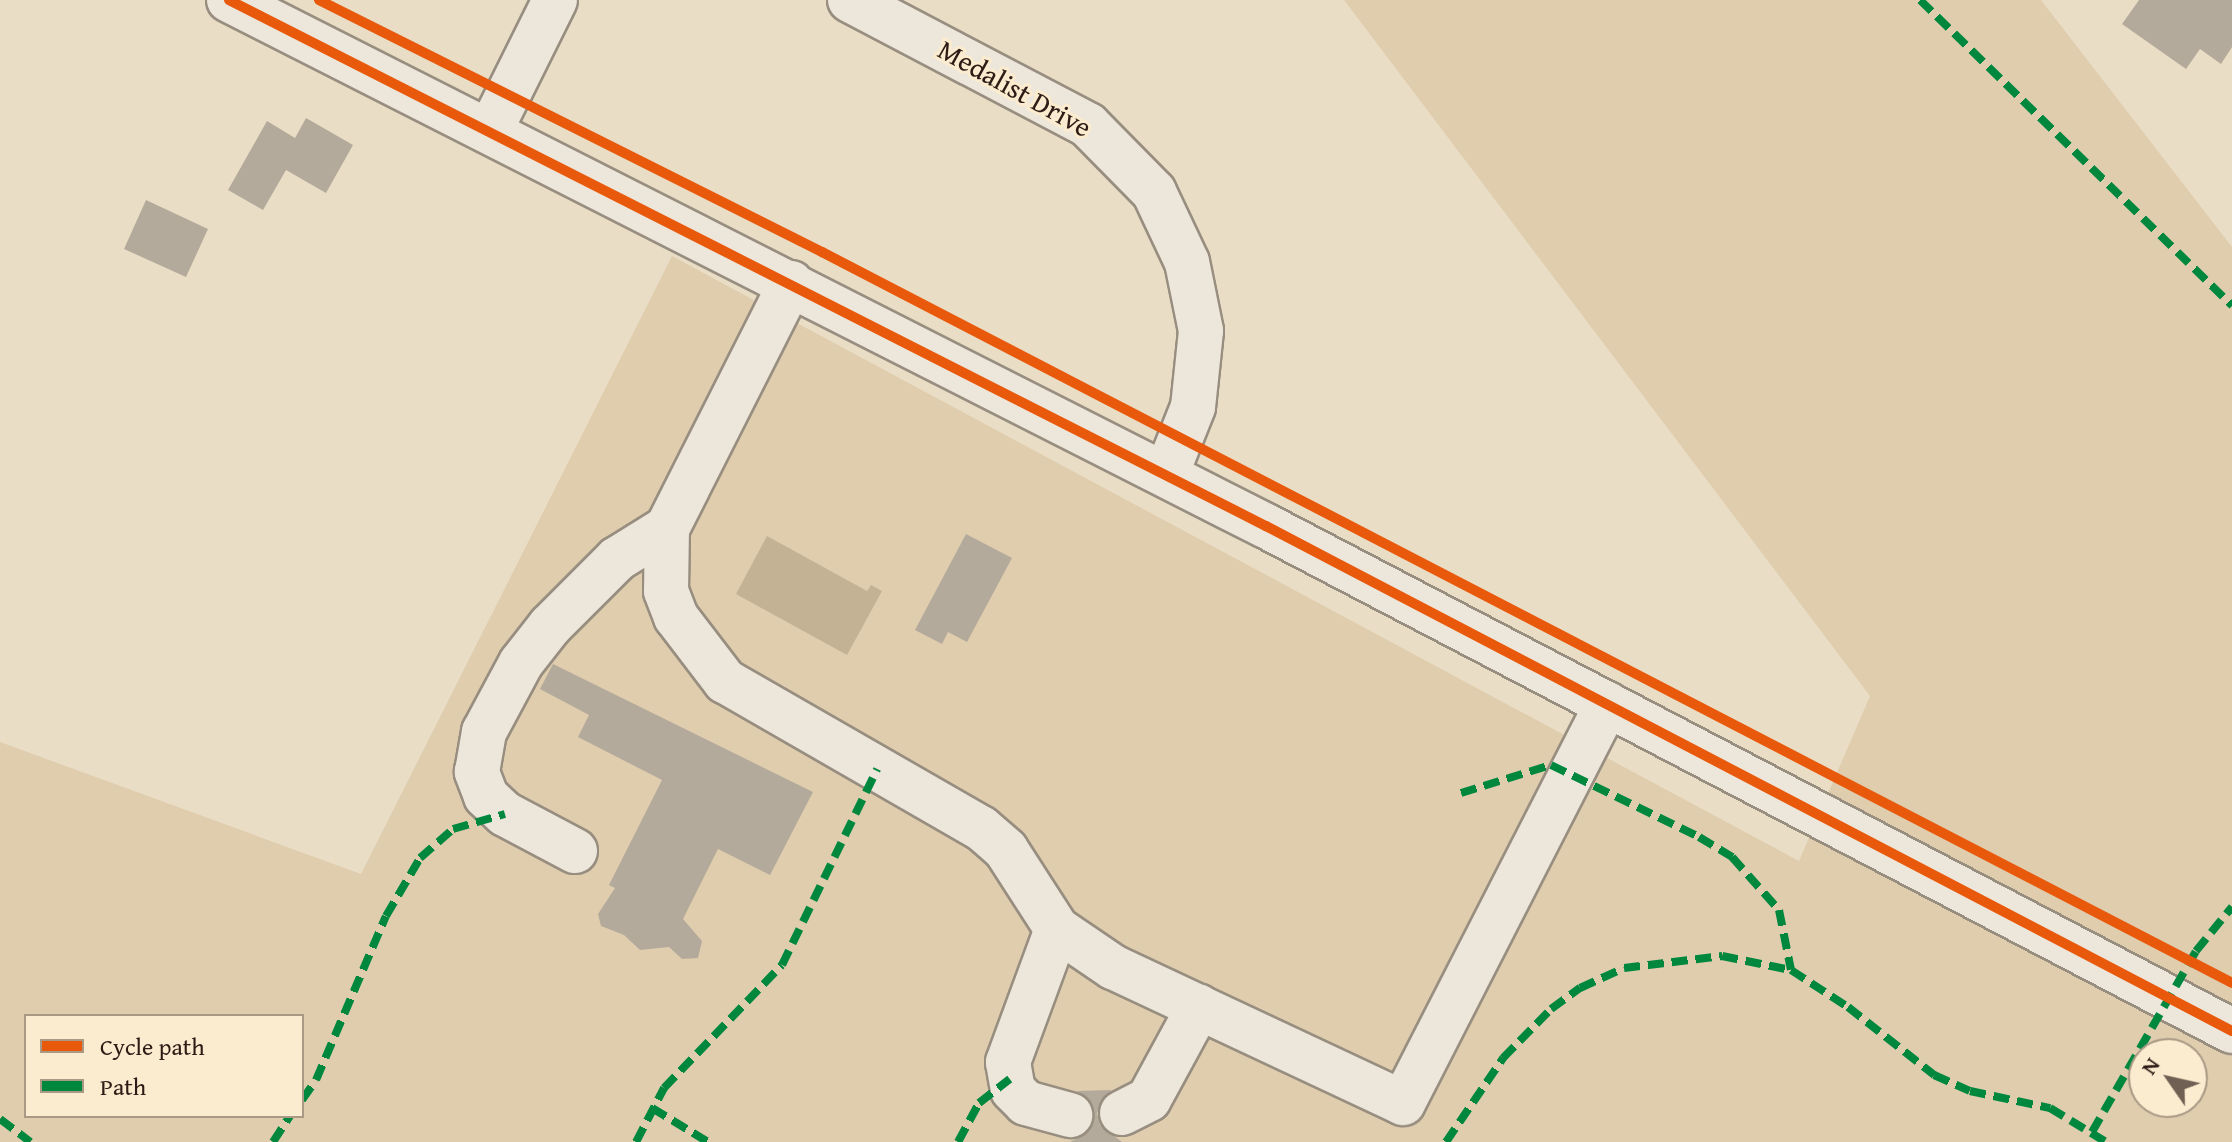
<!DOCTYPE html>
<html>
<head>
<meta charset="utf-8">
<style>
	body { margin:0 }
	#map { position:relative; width:2232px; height:1142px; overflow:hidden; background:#eaddc5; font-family:"Gentium Book Plus",serif }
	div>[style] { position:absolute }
	.green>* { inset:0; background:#dfcdae }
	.water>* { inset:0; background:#c4b294 }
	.building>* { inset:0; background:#b4aa9b }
	.roads { filter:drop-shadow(2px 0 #988e80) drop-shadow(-2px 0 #988e80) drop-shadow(0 2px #988e80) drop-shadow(0 -2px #988e80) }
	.minor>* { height:44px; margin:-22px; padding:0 22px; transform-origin:22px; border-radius:22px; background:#ede6da }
	.quiet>* { height:8px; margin-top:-4px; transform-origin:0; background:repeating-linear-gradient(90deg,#00873e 0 16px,transparent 0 24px) }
	.cycleway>* { height:10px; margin:-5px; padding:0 5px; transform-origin:5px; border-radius:5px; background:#e8590c }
	span { translate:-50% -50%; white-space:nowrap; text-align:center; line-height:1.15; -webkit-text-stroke:6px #fbecd0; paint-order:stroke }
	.street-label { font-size:28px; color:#2d1c15 }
	.legend { position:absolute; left:24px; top:1014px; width:280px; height:104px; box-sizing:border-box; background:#fbecd0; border:2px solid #a99985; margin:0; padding:10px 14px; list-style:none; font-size:24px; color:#2d1c15 }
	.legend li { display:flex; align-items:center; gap:16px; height:40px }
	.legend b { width:40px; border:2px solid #a99985 }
	.north { position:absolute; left:2128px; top:1038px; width:80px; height:80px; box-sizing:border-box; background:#fbecd0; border:2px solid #a99985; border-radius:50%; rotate:304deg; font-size:22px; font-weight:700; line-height:32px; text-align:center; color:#2d1c15 }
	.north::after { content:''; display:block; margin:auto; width:28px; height:36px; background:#6f6053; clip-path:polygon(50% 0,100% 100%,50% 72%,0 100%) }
</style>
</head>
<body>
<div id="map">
	<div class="green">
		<div style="clip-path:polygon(evenodd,1344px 0,2041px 0,2232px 247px,2232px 1142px,0 1142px,0 742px,361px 874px,672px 256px,1799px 861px,1870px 696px,1344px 0,26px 1016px,302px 1016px,302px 1116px,26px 1116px,26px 1016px,1344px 0,2144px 1054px,2192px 1054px,2192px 1102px,2144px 1102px,2144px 1054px)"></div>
	</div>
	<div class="water">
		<div style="clip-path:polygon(767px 536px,867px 591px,871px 585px,882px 591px,847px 655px,736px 594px)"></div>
	</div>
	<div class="building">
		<div style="clip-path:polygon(2139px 0,2232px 0,2232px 47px,2221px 64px,2200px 49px,2186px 69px,2122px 24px)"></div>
		<div style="clip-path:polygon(306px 118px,353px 145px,326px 193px,286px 170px,263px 210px,228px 190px,267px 121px,295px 138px)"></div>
		<div style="clip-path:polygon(146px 200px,208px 229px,186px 277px,124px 249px)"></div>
		<div style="clip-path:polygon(966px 534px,1012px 558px,967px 642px,948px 632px,942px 644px,915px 630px)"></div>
		<div style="clip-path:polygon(553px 664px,813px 792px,770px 875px,718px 849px,683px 919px,702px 941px,698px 958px,682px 959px,669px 947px,640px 950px,624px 935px,601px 926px,598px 914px,615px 888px,609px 885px,662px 780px,578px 737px,589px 715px,540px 689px)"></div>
		<div style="clip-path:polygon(1111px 1090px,1097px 1113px,1100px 1125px,1122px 1142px,1070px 1142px,1087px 1133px,1094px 1121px,1088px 1098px,1077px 1091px)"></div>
	</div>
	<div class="roads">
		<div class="minor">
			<div style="left:229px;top:0;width:1163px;rotate:26.9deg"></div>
			<div style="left:1266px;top:526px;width:1090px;rotate:27.6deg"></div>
			<div style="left:850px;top:0;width:269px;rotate:27.7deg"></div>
			<div style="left:1088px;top:125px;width:94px;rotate:45.4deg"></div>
			<div style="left:1154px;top:192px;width:77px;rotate:64.8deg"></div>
			<div style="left:1187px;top:262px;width:70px;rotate:78.5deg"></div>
			<div style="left:1201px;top:331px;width:76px;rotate:96deg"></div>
			<div style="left:1193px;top:407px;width:73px;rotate:111.7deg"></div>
			<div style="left:490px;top:131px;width:146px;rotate:-63.6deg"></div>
			<div style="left:791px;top:283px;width:275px;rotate:116.8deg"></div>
			<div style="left:667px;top:528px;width:63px;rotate:90.9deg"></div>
			<div style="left:666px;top:591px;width:28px;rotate:69deg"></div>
			<div style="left:676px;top:617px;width:81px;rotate:52.6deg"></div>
			<div style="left:725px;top:681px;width:295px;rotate:29.9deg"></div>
			<div style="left:981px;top:828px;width:33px;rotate:41deg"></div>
			<div style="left:1006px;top:850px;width:94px;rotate:57.2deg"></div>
			<div style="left:1057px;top:929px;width:68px;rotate:34.2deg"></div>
			<div style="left:1113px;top:967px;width:320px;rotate:25.1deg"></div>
			<div style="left:1403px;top:1103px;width:448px;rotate:-62.9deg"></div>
			<div style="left:575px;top:851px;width:79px;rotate:-152.1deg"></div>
			<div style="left:505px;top:814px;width:26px;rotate:-137deg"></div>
			<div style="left:486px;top:796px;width:26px;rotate:-111deg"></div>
			<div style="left:477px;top:772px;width:41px;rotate:-80.1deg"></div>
			<div style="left:484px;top:732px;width:78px;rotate:-61.8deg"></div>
			<div style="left:521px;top:663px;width:47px;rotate:-51.9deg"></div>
			<div style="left:550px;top:626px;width:95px;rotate:-45deg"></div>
			<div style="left:617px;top:559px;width:59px;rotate:-31.8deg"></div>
			<div style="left:1057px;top:929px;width:142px;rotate:110.2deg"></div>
			<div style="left:1008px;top:1062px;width:28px;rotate:80deg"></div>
			<div style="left:1013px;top:1090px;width:18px;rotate:45deg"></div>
			<div style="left:1026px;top:1103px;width:46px;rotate:15.3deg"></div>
			<div style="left:1122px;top:1113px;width:30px;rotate:-27deg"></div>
			<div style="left:1149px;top:1099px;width:105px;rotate:-61.5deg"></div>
		</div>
	</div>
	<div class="quiet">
		<div style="left:1920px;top:0;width:437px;rotate:44.4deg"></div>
		<div style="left:1461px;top:793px;width:94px;rotate:-17.3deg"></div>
		<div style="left:1551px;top:765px;width:165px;rotate:25.9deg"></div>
		<div style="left:1699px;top:837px;width:39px;rotate:31deg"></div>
		<div style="left:1732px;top:857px;width:71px;rotate:48.4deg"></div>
		<div style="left:1779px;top:910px;width:61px;rotate:78.7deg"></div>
		<div style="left:302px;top:1100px;width:24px;rotate:-55deg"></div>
		<div style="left:316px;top:1080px;width:178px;rotate:-66.9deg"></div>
		<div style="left:386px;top:916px;width:67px;rotate:-59.6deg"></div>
		<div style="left:420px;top:858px;width:44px;rotate:-41.3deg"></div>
		<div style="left:453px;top:829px;width:54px;rotate:-16.1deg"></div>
		<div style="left:652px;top:1108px;width:66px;rotate:31.3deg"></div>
		<div style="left:0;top:1119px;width:38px;rotate:37deg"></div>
		<div style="left:2092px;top:1132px;width:209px;rotate:-60.1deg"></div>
		<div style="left:2196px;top:951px;width:57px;rotate:-50.7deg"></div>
		<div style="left:273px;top:1142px;width:31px;rotate:-57deg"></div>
		<div style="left:636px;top:1142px;width:61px;rotate:-62.6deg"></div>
		<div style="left:664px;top:1088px;width:170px;rotate:-46.2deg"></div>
		<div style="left:782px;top:965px;width:218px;rotate:-64.1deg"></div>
		<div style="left:958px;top:1142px;width:44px;rotate:-61.7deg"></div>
		<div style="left:979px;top:1103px;width:39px;rotate:-38deg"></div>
		<div style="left:1446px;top:1142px;width:102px;rotate:-55.8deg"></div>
		<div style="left:1503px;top:1058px;width:69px;rotate:-45.6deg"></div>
		<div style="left:1551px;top:1009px;width:36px;rotate:-36deg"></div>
		<div style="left:1580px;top:988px;width:48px;rotate:-24.4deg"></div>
		<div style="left:1624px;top:968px;width:99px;rotate:-7deg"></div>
		<div style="left:1722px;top:956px;width:70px;rotate:11.5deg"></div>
		<div style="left:1791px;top:970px;width:68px;rotate:33deg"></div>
		<div style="left:1848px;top:1007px;width:110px;rotate:38.3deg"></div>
		<div style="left:1934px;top:1075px;width:39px;rotate:24deg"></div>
		<div style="left:1970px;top:1091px;width:82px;rotate:12deg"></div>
		<div style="left:2050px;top:1108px;width:66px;rotate:31.3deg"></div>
	</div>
	<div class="cycleway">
		<div style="left:229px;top:0;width:1163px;rotate:26.9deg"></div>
		<div style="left:1266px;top:526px;width:1090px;rotate:27.6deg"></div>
		<div style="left:319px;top:0;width:563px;rotate:26.61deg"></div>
		<div style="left:822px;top:252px;width:1588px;rotate:27.4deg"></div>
	</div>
	<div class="street-label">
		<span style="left:1015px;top:88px;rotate:29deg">Medalist Drive</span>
	</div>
	<ul class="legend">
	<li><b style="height:10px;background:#e8590c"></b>Cycle path</li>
	<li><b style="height:10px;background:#00873e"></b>Path</li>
	</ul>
	<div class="north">N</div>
</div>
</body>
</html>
